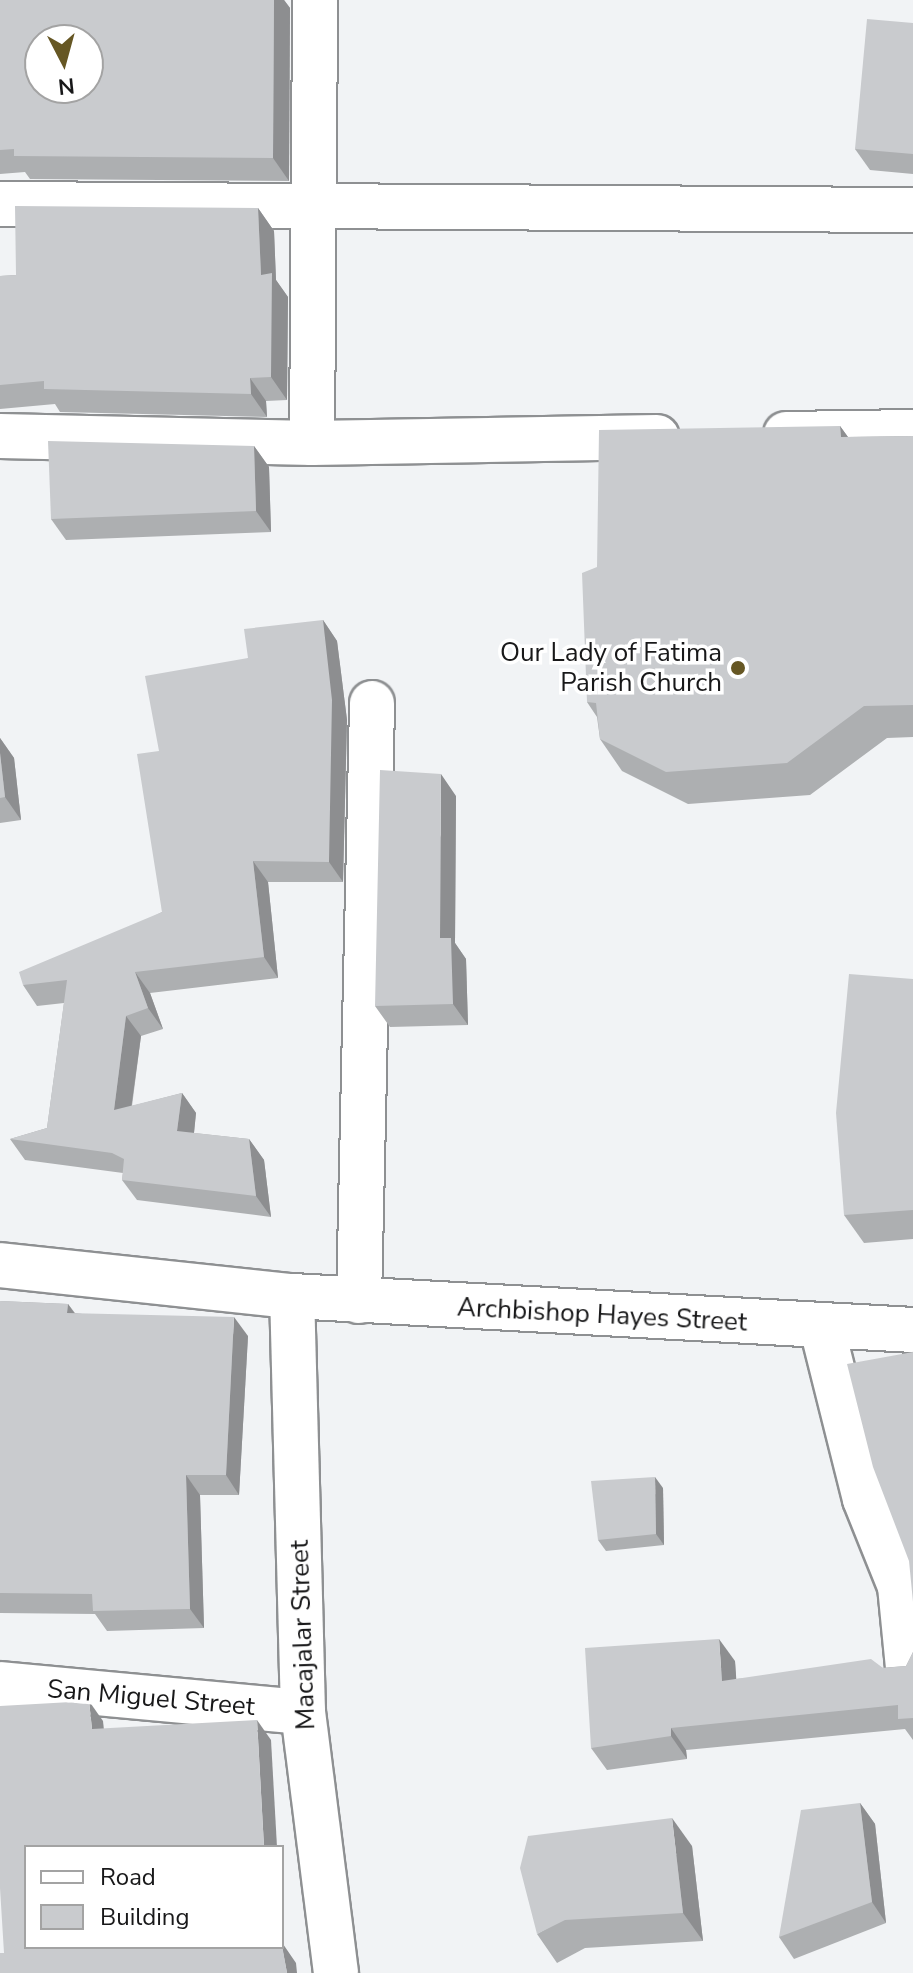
<!DOCTYPE html>
<html>
<head>
<meta charset="utf-8">
<style>
	body { margin:0 }
	#map { position:relative; width:913px; height:1973px; overflow:hidden; background:#f1f3f5; font-family:"Nunito Sans",sans-serif }
	div>[style] { position:absolute }
	.roads { filter:drop-shadow(2px 0 #8e9092) drop-shadow(-2px 0 #8e9092) drop-shadow(0 2px #8e9092) drop-shadow(0 -2px #8e9092) }
	.minor>* { height:44px; margin:-22px; padding:0 22px; transform-origin:22px; border-radius:22px; background:#fff }
	.tertiary>* { height:44px; margin:-22px; padding:0 22px; transform-origin:22px; border-radius:22px; background:#fff }
	.wall>* { inset:0; background:#adafb1 }
	.shaded-wall>* { inset:0; background:#8d8e90 }
	.building>* { inset:0; background:#c9cbce }
	.dots>* { width:22px; height:22px; translate:-50% -50%; box-sizing:border-box; border:4px solid #fff; border-radius:50% }
	span { translate:-50% -50%; white-space:nowrap; text-align:center; line-height:1.15; -webkit-text-stroke:7px #fff; paint-order:stroke }
	.poi-label { font-size:26px; color:#181819 }
	.right { translate:-100% -50%; text-align:right }
	.street-label { font-size:26px; color:#181819 }
	.legend { position:absolute; left:24px; top:1845px; width:260px; height:104px; box-sizing:border-box; background:#fff; border:2px solid #a3a3a3; margin:0; padding:10px 14px; list-style:none; font-size:24px; color:#181819 }
	.legend li { display:flex; align-items:center; gap:16px; height:40px }
	.legend b { width:40px; border:2px solid #a3a3a3 }
	.north { position:absolute; left:24px; top:24px; width:80px; height:80px; box-sizing:border-box; background:#fff; border:2px solid #a3a3a3; border-radius:50%; rotate:174deg; font-size:22px; font-weight:700; line-height:32px; text-align:center; color:#181819 }
	.north::after { content:''; display:block; margin:auto; width:28px; height:36px; background:#665724; clip-path:polygon(50% 0,100% 100%,50% 72%,0 100%) }
</style>
</head>
<body>
<div id="map">
	<div class="roads">
		<div class="minor">
			<div style="left:0;top:204px;width:913px;rotate:0.38deg"></div>
			<div style="left:786px;top:434px;width:127px;rotate:-0.9deg"></div>
			<div style="left:0;top:436px;width:312px;rotate:1.3deg"></div>
			<div style="left:312px;top:443px;width:345px;rotate:-1deg"></div>
			<div style="left:312px;top:443px;width:443px;rotate:-89.6deg"></div>
			<div style="left:0;top:1265px;width:294px;rotate:6.1deg"></div>
			<div style="left:359px;top:1301px;width:598px;rotate:-88.75deg"></div>
			<div style="left:822px;top:1328px;width:176px;rotate:75.9deg"></div>
			<div style="left:865px;top:1499px;width:94px;rotate:68.1deg"></div>
			<div style="left:900px;top:1586px;width:82px;rotate:84.4deg"></div>
			<div style="left:0;top:1684px;width:304px;rotate:5.3deg"></div>
		</div>
		<div class="tertiary">
			<div style="left:336px;top:1973px;width:263px;rotate:-97.2deg"></div>
			<div style="left:303px;top:1712px;width:416px;rotate:-91.5deg"></div>
			<div style="left:292px;top:1296px;width:622px;rotate:3.13deg"></div>
		</div>
	</div>
	<div class="wall">
		<div style="clip-path:polygon(0 0,284px 0,290px 8px,289px 181px,30px 179px,25px 172px,0 174px)"></div>
		<div style="clip-path:polygon(913px 23px,913px 174px,870px 170px,855px 149px)"></div>
		<div style="clip-path:polygon(258px 208px,274px 231px,276px 280px,288px 297px,287px 400px,266px 401px,267px 417px,60px 412px,55px 404px,0 409px,0 276px,16px 275px)"></div>
		<div style="clip-path:polygon(840px 426px,848px 437px,913px 436px,913px 737px,887px 738px,810px 795px,688px 804px,622px 771px,600px 739px,597px 717px,587px 702px,597px 567px)"></div>
		<div style="clip-path:polygon(254px 446px,269px 467px,271px 532px,66px 540px,51px 519px)"></div>
		<div style="clip-path:polygon(323px 620px,337px 641px,347px 720px,343px 882px,268px 882px,278px 978px,150px 993px,163px 1029px,141px 1036px,132px 1106px,182px 1093px,196px 1113px,194px 1133px,249px 1139px,264px 1160px,271px 1217px,137px 1200px,122px 1180px,123px 1173px,25px 1160px,10px 1139px,47px 1128px,64px 1003px,37px 1006px,23px 985px,162px 912px,159px 751px,248px 658px)"></div>
		<div style="clip-path:polygon(0 738px,14px 758px,21px 820px,0 823px)"></div>
		<div style="clip-path:polygon(456px 796px,455px 943px,466px 959px,468px 1025px,390px 1027px,375px 1006px)"></div>
		<div style="clip-path:polygon(913px 979px,913px 1239px,864px 1243px,844px 1215px)"></div>
		<div style="clip-path:polygon(0 1301px,68px 1304px,75px 1313px,248px 1336px,239px 1495px,200px 1495px,204px 1628px,107px 1631px,95px 1614px,0 1613px)"></div>
		<div style="clip-path:polygon(663px 1488px,664px 1545px,606px 1551px,598px 1540px)"></div>
		<div style="clip-path:polygon(913px 1652px,913px 1740px,905px 1729px,686px 1750px,687px 1759px,607px 1770px,591px 1748px,735px 1661px,736px 1679px,906px 1666px)"></div>
		<div style="clip-path:polygon(860px 1803px,875px 1824px,886px 1923px,794px 1959px,779px 1937px)"></div>
		<div style="clip-path:polygon(692px 1846px,703px 1941px,585px 1948px,557px 1963px,537px 1934px)"></div>
	</div>
	<div class="shaded-wall">
		<div style="clip-path:polygon(274px 0,284px 0,290px 8px,289px 181px,273px 158px)"></div>
		<div style="clip-path:polygon(258px 208px,274px 231px,276px 280px,288px 297px,287px 400px,271px 377px,261px 275px)"></div>
		<div style="clip-path:polygon(250px 378px,266px 401px,267px 417px,251px 394px)"></div>
		<div style="clip-path:polygon(840px 426px,863px 458px,841px 437px)"></div>
		<div style="clip-path:polygon(254px 446px,269px 467px,271px 532px,256px 511px)"></div>
		<div style="clip-path:polygon(323px 620px,337px 641px,347px 720px,343px 882px,329px 862px)"></div>
		<div style="clip-path:polygon(0 738px,14px 758px,21px 820px,5px 797px,0 753px)"></div>
		<div style="clip-path:polygon(441px 774px,456px 796px,455px 943px,466px 959px,468px 1025px,453px 1004px,440px 938px)"></div>
		<div style="clip-path:polygon(253px 861px,268px 882px,278px 978px,264px 957px)"></div>
		<div style="clip-path:polygon(135px 972px,150px 993px,163px 1029px,148px 1008px)"></div>
		<div style="clip-path:polygon(126px 1016px,141px 1036px,128px 1131px,114px 1110px)"></div>
		<div style="clip-path:polygon(182px 1093px,196px 1113px,192px 1152px,177px 1131px)"></div>
		<div style="clip-path:polygon(249px 1139px,264px 1160px,271px 1217px,256px 1196px)"></div>
		<div style="clip-path:polygon(68px 1304px,82px 1324px,67px 1313px)"></div>
		<div style="clip-path:polygon(234px 1317px,248px 1336px,239px 1495px,226px 1475px)"></div>
		<div style="clip-path:polygon(186px 1475px,200px 1495px,204px 1628px,190px 1609px)"></div>
		<div style="clip-path:polygon(655px 1477px,663px 1488px,664px 1545px,656px 1534px)"></div>
		<div style="clip-path:polygon(719px 1639px,735px 1661px,738px 1703px,722px 1681px)"></div>
		<div style="clip-path:polygon(89px 1701px,103px 1721px,106px 1749px,92px 1729px)"></div>
		<div style="clip-path:polygon(257px 1720px,271px 1740px,277px 1847px,264px 1847px)"></div>
		<div style="clip-path:polygon(671px 1728px,686px 1750px,687px 1759px,671px 1736px)"></div>
		<div style="clip-path:polygon(860px 1803px,875px 1824px,886px 1923px,872px 1902px)"></div>
		<div style="clip-path:polygon(672px 1818px,692px 1846px,703px 1941px,683px 1913px)"></div>
		<div style="clip-path:polygon(282px 1935px,283px 1944px,296px 1963px,297px 1973px,287px 1973px,282px 1947px)"></div>
	</div>
	<div class="building">
		<div style="clip-path:polygon(evenodd,0 0,274px 0,273px 158px,14px 156px,14px 149px,0 150px,0 0,40px 40px,88px 40px,88px 88px,40px 88px,40px 40px)"></div>
		<div style="clip-path:polygon(867px 19px,913px 23px,913px 154px,855px 149px)"></div>
		<div style="clip-path:polygon(15px 206px,258px 208px,261px 275px,272px 273px,271px 377px,250px 378px,251px 394px,44px 389px,44px 381px,0 385px,0 276px,16px 275px)"></div>
		<div style="clip-path:polygon(840px 426px,841px 437px,913px 436px,913px 705px,864px 706px,787px 763px,666px 772px,600px 739px,596px 703px,587px 702px,582px 573px,597px 567px,599px 430px)"></div>
		<div style="clip-path:polygon(48px 441px,254px 446px,256px 511px,51px 519px)"></div>
		<div style="clip-path:polygon(323px 620px,332px 700px,329px 862px,253px 861px,264px 957px,135px 972px,148px 1008px,126px 1016px,114px 1110px,182px 1093px,177px 1131px,249px 1139px,256px 1196px,122px 1180px,124px 1159px,112px 1153px,10px 1139px,47px 1128px,67px 980px,23px 985px,19px 972px,162px 912px,137px 754px,159px 751px,145px 676px,248px 658px,244px 629px)"></div>
		<div style="clip-path:polygon(0 753px,5px 797px,0 798px)"></div>
		<div style="clip-path:polygon(380px 770px,441px 774px,440px 938px,451px 938px,453px 1004px,375px 1006px)"></div>
		<div style="clip-path:polygon(849px 974px,913px 979px,913px 1210px,844px 1215px,836px 1113px)"></div>
		<div style="clip-path:polygon(0 1301px,68px 1304px,67px 1313px,234px 1317px,226px 1475px,186px 1475px,190px 1609px,93px 1611px,92px 1594px,0 1593px)"></div>
		<div style="clip-path:polygon(913px 1352px,913px 1602px,909px 1561px,873px 1467px,847px 1364px)"></div>
		<div style="clip-path:polygon(655px 1477px,656px 1534px,598px 1540px,591px 1481px)"></div>
		<div style="clip-path:polygon(719px 1639px,722px 1681px,871px 1659px,883px 1668px,906px 1666px,913px 1652px,913px 1718px,898px 1719px,898px 1705px,671px 1728px,671px 1736px,591px 1748px,585px 1648px)"></div>
		<div style="clip-path:polygon(89px 1701px,92px 1729px,257px 1720px,264px 1847px,26px 1847px,26px 1947px,282px 1947px,282px 1945px,287px 1973px,0 1973px,0 1953px,4px 1953px,0 1888px,0 1706px)"></div>
		<div style="clip-path:polygon(860px 1803px,872px 1902px,779px 1937px,801px 1810px)"></div>
		<div style="clip-path:polygon(672px 1818px,683px 1913px,565px 1920px,537px 1934px,520px 1868px,528px 1836px)"></div>
	</div>
	<div class="dots">
		<div style="left:738px;top:668px;background:#665724"></div>
	</div>
	<div class="poi-label">
		<span class="right" style="left:722px;top:668px">Our Lady of Fatima<br>Parish Church</span>
	</div>
	<div class="street-label">
		<span style="left:602px;top:1315px;rotate:3deg">Archbishop Hayes Street</span>
		<span style="left:303px;top:1635px;rotate:-92deg">Macajalar Street</span>
		<span style="left:151px;top:1698px;rotate:5deg">San Miguel Street</span>
	</div>
	<ul class="legend">
	<li><b style="height:10px;background:#fff"></b>Road</li>
	<li><b style="height:22px;background:#c9cbce"></b>Building</li>
	</ul>
	<div class="north">N</div>
</div>
</body>
</html>
